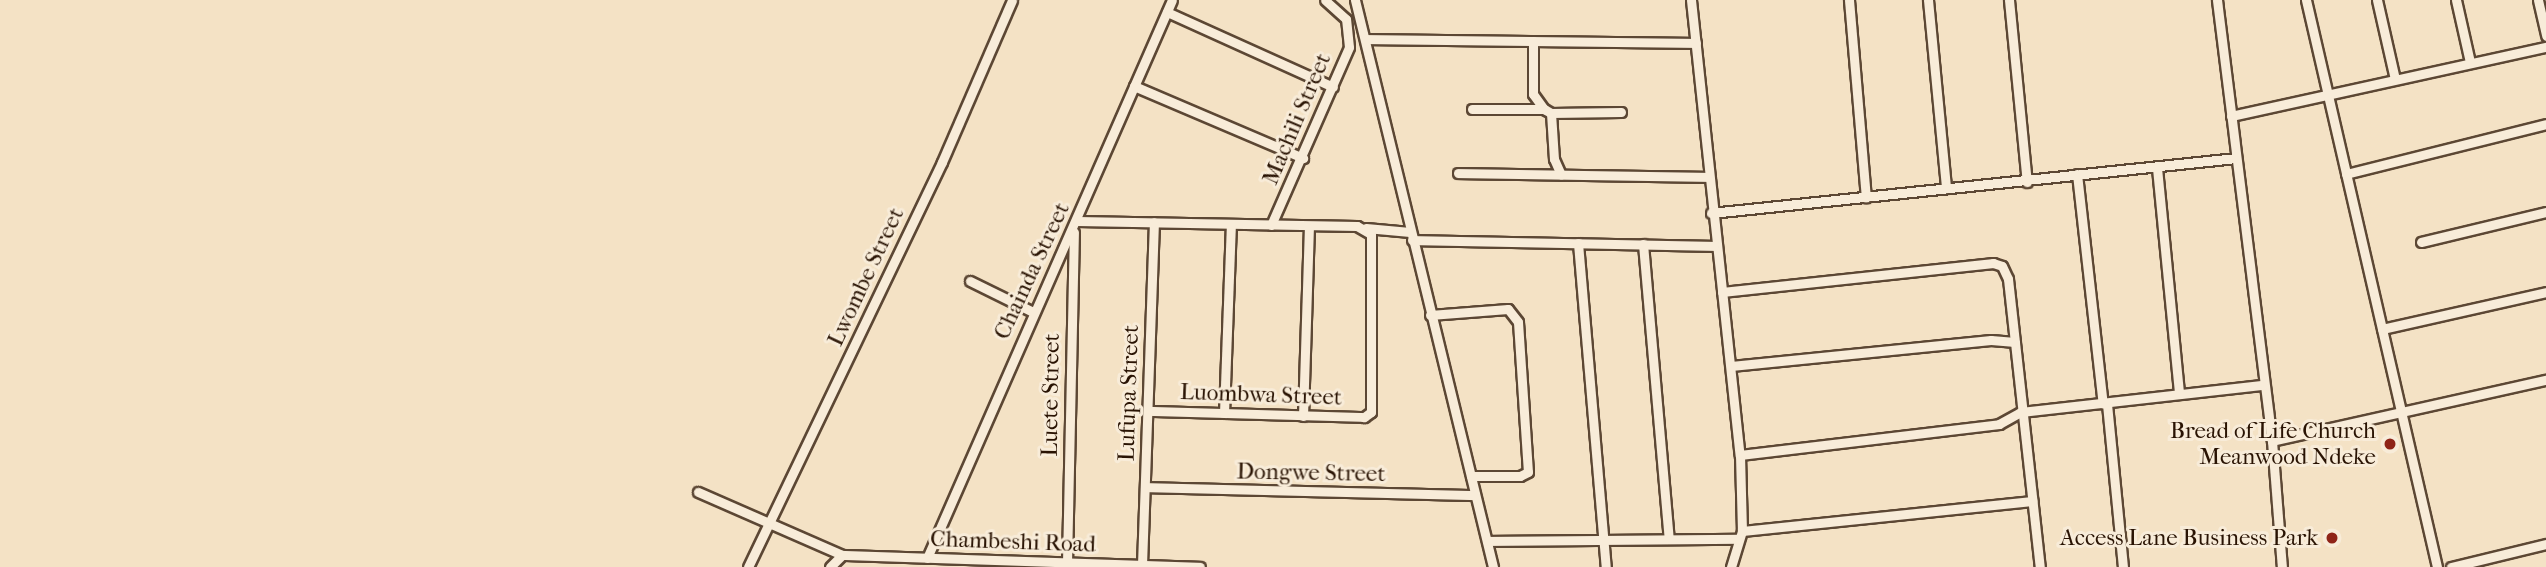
<!DOCTYPE html>
<html>
<head>
<meta charset="utf-8">
<style>
	body { margin:0 }
	#map { position:relative; width:2546px; height:567px; overflow:hidden; background:#f4e2c5; font-family:"IM FELL French Canon",serif }
	div>[style] { position:absolute }
	.roads { filter:drop-shadow(2px 0 #5c4734) drop-shadow(-2px 0 #5c4734) drop-shadow(0 2px #5c4734) drop-shadow(0 -2px #5c4734) }
	.street>* { height:9px; margin:-4.5px; padding:0 4.5px; transform-origin:4.5px; border-radius:4.5px; background:#f8ecd9 }
	.dots>* { width:19px; height:19px; translate:-50% -50%; box-sizing:border-box; border:4px solid #f8ecd9; border-radius:50% }
	span { translate:-50% -50%; white-space:nowrap; text-align:center; line-height:1.15; -webkit-text-stroke:6px #f8ecd9; paint-order:stroke }
	.street-label { font-size:23px; color:#291303 }
	.poi-label { font-size:23px; color:#291303 }
	.right { translate:-100% -50%; text-align:right }
</style>
</head>
<body>
<div id="map">
	<div class="roads">
		<div class="street">
			<div style="left:1355px;top:0;width:584px;rotate:76.32deg"></div>
			<div style="left:1691px;top:0;width:458px;rotate:83.9deg"></div>
			<div style="left:1740px;top:455px;width:76px;rotate:88.5deg"></div>
			<div style="left:1742px;top:531px;width:38px;rotate:107deg"></div>
			<div style="left:1849px;top:0;width:198px;rotate:85.1deg"></div>
			<div style="left:1928px;top:0;width:189px;rotate:84.5deg"></div>
			<div style="left:2009px;top:0;width:183px;rotate:84.4deg"></div>
			<div style="left:2217px;top:0;width:444px;rotate:82.9deg"></div>
			<div style="left:2272px;top:441px;width:126px;rotate:85.5deg"></div>
			<div style="left:2306px;top:0;width:582px;rotate:76.99deg"></div>
			<div style="left:2377px;top:0;width:81px;rotate:77.2deg"></div>
			<div style="left:2456px;top:0;width:64px;rotate:77.3deg"></div>
			<div style="left:2538px;top:0;width:37px;rotate:77deg"></div>
			<div style="left:1167px;top:12px;width:182px;rotate:24.3deg"></div>
			<div style="left:1365px;top:39px;width:331px;rotate:0.7deg"></div>
			<div style="left:1533px;top:41px;width:53px;rotate:90deg"></div>
			<div style="left:1533px;top:94px;width:19px;rotate:54deg"></div>
			<div style="left:1544px;top:109px;width:8px;rotate:30deg"></div>
			<div style="left:1551px;top:113px;width:70px;rotate:-0.8deg"></div>
			<div style="left:1134px;top:86px;width:184px;rotate:23.1deg"></div>
			<div style="left:1472px;top:109px;width:72px"></div>
			<div style="left:1551px;top:113px;width:46px;rotate:86.3deg"></div>
			<div style="left:1554px;top:159px;width:17px;rotate:66deg"></div>
			<div style="left:2231px;top:116px;width:322px;rotate:-12.4deg"></div>
			<div style="left:2157px;top:168px;width:227px;rotate:84.4deg"></div>
			<div style="left:1458px;top:173px;width:251px;rotate:0.9deg"></div>
			<div style="left:2077px;top:174px;width:231px;rotate:83.6deg"></div>
			<div style="left:2346px;top:174px;width:206px;rotate:-14deg"></div>
			<div style="left:1711px;top:213px;width:528px;rotate:-5.98deg"></div>
			<div style="left:1077px;top:221px;width:280px;rotate:1deg"></div>
			<div style="left:1357px;top:226px;width:16px;rotate:30deg"></div>
			<div style="left:1371px;top:234px;width:178px;rotate:90deg"></div>
			<div style="left:1371px;top:412px;width:9px;rotate:144deg"></div>
			<div style="left:1364px;top:417px;width:215px;rotate:-178.4deg"></div>
			<div style="left:1271px;top:225px;width:194px;rotate:-66.3deg"></div>
			<div style="left:1349px;top:47px;width:28px;rotate:-96deg"></div>
			<div style="left:1346px;top:19px;width:28px;rotate:-138deg"></div>
			<div style="left:1366px;top:228px;width:44px;rotate:5.2deg"></div>
			<div style="left:1412px;top:240px;width:302px;rotate:1.1deg"></div>
			<div style="left:2421px;top:242px;width:129px;rotate:-13.5deg"></div>
			<div style="left:1578px;top:243px;width:325px;rotate:85.1deg"></div>
			<div style="left:1643px;top:244px;width:296px;rotate:85deg"></div>
			<div style="left:970px;top:281px;width:70px;rotate:26.2deg"></div>
			<div style="left:1722px;top:292px;width:273px;rotate:-6.1deg"></div>
			<div style="left:1993px;top:263px;width:9px;rotate:18deg"></div>
			<div style="left:2002px;top:266px;width:14px;rotate:65deg"></div>
			<div style="left:2008px;top:279px;width:290px;rotate:83.7deg"></div>
			<div style="left:1430px;top:315px;width:78px;rotate:-4.4deg"></div>
			<div style="left:1508px;top:309px;width:16px;rotate:52deg"></div>
			<div style="left:1518px;top:322px;width:150px;rotate:86.2deg"></div>
			<div style="left:1528px;top:472px;width:9px;rotate:153deg"></div>
			<div style="left:1520px;top:476px;width:49px;rotate:180deg"></div>
			<div style="left:2382px;top:329px;width:168px;rotate:-12.7deg"></div>
			<div style="left:1731px;top:366px;width:261px;rotate:-5.7deg"></div>
			<div style="left:1991px;top:340px;width:24px;rotate:5deg"></div>
			<div style="left:2107px;top:404px;width:164px;rotate:84.4deg"></div>
			<div style="left:1224px;top:413px;width:188px;rotate:-87.9deg"></div>
			<div style="left:1303px;top:416px;width:188px;rotate:-88.2deg"></div>
			<div style="left:2272px;top:441px;width:281px;rotate:-12.6deg"></div>
			<div style="left:1740px;top:455px;width:261px;rotate:-6.8deg"></div>
			<div style="left:1999px;top:424px;width:25px;rotate:-29deg"></div>
			<div style="left:2021px;top:412px;width:244px;rotate:-6.4deg"></div>
			<div style="left:1145px;top:487px;width:330px;rotate:1.4deg"></div>
			<div style="left:698px;top:492px;width:157px;rotate:23.6deg"></div>
			<div style="left:1742px;top:531px;width:292px;rotate:-5.9deg"></div>
			<div style="left:1487px;top:541px;width:250px;rotate:-0.5deg"></div>
			<div style="left:927px;top:558px;width:609px;rotate:-66.3deg"></div>
			<div style="left:1067px;top:563px;width:331px;rotate:-88.8deg"></div>
			<div style="left:1142px;top:565px;width:343px;rotate:-88deg"></div>
			<div style="left:748px;top:567px;width:449px;rotate:-64.4deg"></div>
			<div style="left:942px;top:162px;width:176px;rotate:-66.6deg"></div>
			<div style="left:830px;top:567px;width:17px;rotate:-45deg"></div>
			<div style="left:842px;top:555px;width:358px;rotate:1.9deg"></div>
			<div style="left:2451px;top:567px;width:98px;rotate:-13.6deg"></div>
		</div>
	</div>
	<div class="dots">
		<div style="left:2390px;top:444px;background:#8f2418"></div>
		<div style="left:2332px;top:538px;background:#8f2418"></div>
	</div>
	<div class="street-label">
		<span style="left:1297px;top:119px;rotate:-67deg">Machili Street</span>
		<span style="left:1032px;top:271px;rotate:-65deg">Chainda Street</span>
		<span style="left:866px;top:277px;rotate:-65deg">Lwombe Street</span>
		<span style="left:1129px;top:393px;rotate:-88deg">Lufupa Street</span>
		<span style="left:1051px;top:395px;rotate:-89deg">Luete Street</span>
		<span style="left:1261px;top:395px;rotate:2deg">Luombwa Street</span>
		<span style="left:1311px;top:473px;rotate:1deg">Dongwe Street</span>
		<span style="left:1013px;top:542px;rotate:2deg">Chambeshi Road</span>
	</div>
	<div class="poi-label">
		<span class="right" style="left:2376px;top:444px">Bread of Life Church<br>Meanwood Ndeke</span>
		<span class="right" style="left:2318px;top:538px">Access Lane Business Park</span>
	</div>
</div>
</body>
</html>
